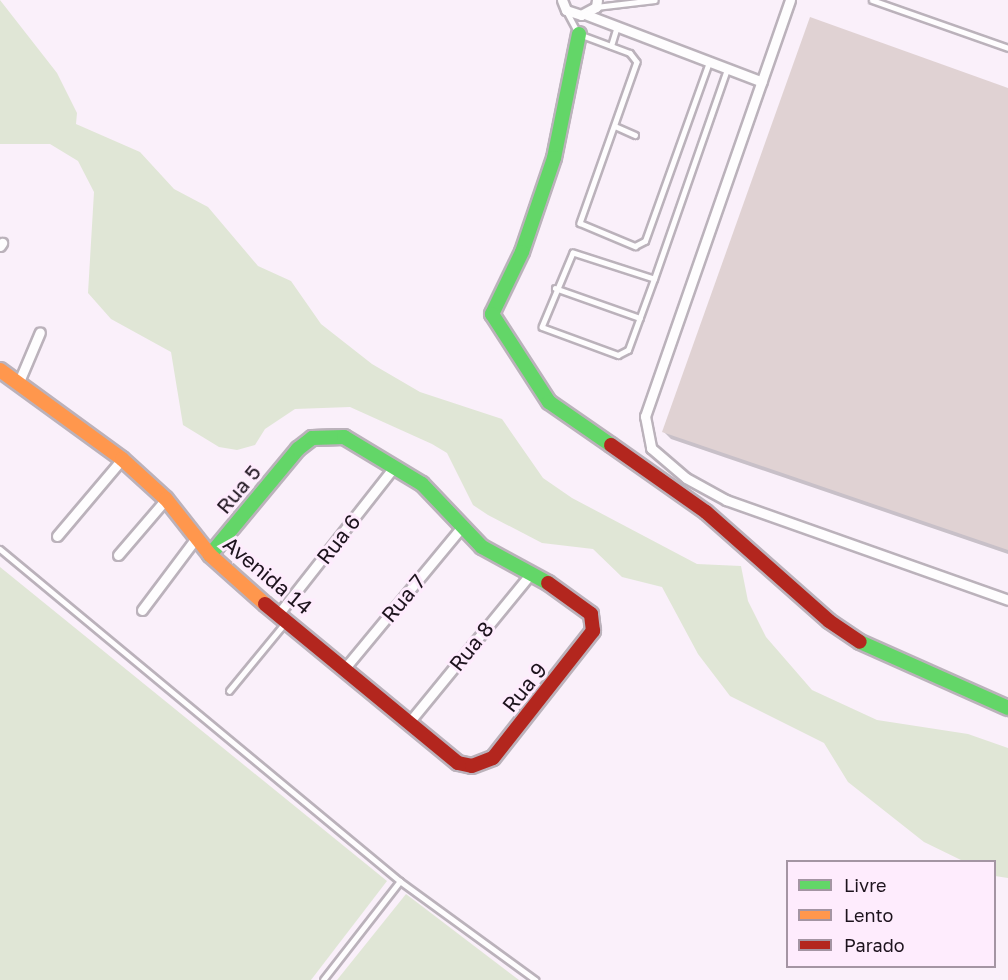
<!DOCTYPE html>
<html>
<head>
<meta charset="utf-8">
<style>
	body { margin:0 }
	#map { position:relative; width:1008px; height:980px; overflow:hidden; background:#faf0fa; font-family:"Golos Text",sans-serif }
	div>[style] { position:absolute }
	.green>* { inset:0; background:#e0e6d6 }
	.shadow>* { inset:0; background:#0003 }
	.building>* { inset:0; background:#e0d2d3 }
	.roads { filter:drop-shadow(2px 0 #bbb2bb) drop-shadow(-2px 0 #bbb2bb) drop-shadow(0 2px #bbb2bb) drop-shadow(0 -2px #bbb2bb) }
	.lane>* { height:4.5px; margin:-2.25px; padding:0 2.25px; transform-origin:2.25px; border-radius:2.25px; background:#fefdfe }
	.street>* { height:9px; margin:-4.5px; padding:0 4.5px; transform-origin:4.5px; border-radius:4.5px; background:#fefdfe }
	.fast>* { height:14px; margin:-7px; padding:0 7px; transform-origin:7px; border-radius:7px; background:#63d668 }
	.slow>* { height:14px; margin:-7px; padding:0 7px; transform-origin:7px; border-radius:7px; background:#ff974d }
	.jam>* { height:14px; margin:-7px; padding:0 7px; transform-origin:7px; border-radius:7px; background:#b3261e }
	span { translate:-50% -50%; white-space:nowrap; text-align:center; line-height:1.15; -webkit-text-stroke:6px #feecfd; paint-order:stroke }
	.street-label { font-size:21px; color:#1d131d }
	.legend { position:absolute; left:786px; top:860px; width:210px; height:108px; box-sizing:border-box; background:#feecfd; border:2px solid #a495a3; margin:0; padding:8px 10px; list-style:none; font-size:18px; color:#1d131d }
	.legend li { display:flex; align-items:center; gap:12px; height:30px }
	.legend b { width:30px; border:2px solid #a495a3 }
</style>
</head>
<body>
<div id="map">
	<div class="green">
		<div style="clip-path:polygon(0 0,57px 73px,77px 113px,76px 124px,140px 152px,174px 189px,208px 207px,258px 266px,291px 281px,321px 324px,372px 364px,420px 392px,502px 419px,543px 478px,572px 498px,697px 564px,741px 566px,748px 601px,766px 637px,812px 690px,877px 720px,968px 734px,1008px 748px,1008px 878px,995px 876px,994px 862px,963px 861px,924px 842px,848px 782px,824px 743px,730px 696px,698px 654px,662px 587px,622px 577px,593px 549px,542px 543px,488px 515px,473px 505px,447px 453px,432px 444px,350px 407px,295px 409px,265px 429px,255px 445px,237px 450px,219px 447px,183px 425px,171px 352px,111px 319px,88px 293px,94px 192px,78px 161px,50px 144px,0 144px)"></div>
		<div style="clip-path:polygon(0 567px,387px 881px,311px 980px,0 980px)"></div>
		<div style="clip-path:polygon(406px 894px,519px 980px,337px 980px)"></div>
	</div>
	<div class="shadow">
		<div style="clip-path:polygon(1008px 90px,1008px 554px,671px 439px,663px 431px)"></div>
	</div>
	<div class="building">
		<div style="clip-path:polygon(810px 17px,1008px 88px,1008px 550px,662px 432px)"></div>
	</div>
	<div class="roads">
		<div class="lane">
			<div style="left:872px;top:0;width:144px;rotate:19.4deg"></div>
			<div style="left:596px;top:7px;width:59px;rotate:-6.8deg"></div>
			<div style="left:566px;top:10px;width:27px;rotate:62deg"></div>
			<div style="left:579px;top:34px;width:54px;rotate:20.4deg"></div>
			<div style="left:630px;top:53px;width:11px;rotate:52deg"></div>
			<div style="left:637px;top:62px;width:171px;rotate:109.5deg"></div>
			<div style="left:580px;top:223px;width:60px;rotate:22.7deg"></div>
			<div style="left:635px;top:246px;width:11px;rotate:-27deg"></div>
			<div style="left:645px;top:241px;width:190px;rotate:-70.3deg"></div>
			<div style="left:611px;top:46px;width:21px;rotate:-73deg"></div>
			<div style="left:615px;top:126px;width:22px;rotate:24deg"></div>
			<div style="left:654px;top:279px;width:85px;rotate:-162.2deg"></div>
			<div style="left:573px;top:253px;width:80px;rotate:112.7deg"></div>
			<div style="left:542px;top:327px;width:81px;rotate:20.2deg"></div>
			<div style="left:618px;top:355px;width:11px;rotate:-27deg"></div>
			<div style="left:628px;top:350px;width:76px;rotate:-69.9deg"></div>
			<div style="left:654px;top:279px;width:222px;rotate:-70.8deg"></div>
			<div style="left:555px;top:288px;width:90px;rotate:19.4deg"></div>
			<div style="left:0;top:549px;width:520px;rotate:39.69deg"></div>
			<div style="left:400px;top:881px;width:168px;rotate:36.1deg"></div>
			<div style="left:229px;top:691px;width:87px;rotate:-50.6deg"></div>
			<div style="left:323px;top:980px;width:125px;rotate:-52.1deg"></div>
		</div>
		<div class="street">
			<div style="left:562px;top:0;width:11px;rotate:68deg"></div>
			<div style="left:566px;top:10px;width:16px;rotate:18deg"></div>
			<div style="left:581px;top:15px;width:17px;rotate:-28deg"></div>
			<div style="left:596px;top:7px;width:7px;rotate:-82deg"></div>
			<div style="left:790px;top:0;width:441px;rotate:109.2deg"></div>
			<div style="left:645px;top:416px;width:33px;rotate:79deg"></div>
			<div style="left:651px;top:448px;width:46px;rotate:40.6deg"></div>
			<div style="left:686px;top:478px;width:46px;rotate:28.8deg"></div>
			<div style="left:726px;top:500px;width:299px;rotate:19.5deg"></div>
			<div style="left:587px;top:15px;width:187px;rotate:20.9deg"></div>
			<div style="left:0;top:246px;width:4px;rotate:-56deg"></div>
			<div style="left:18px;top:384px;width:56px;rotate:-67.1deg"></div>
			<div style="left:57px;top:536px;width:101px;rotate:-49.8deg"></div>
			<div style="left:118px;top:555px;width:74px;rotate:-49.4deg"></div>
			<div style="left:142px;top:610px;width:90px;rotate:-53.1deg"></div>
			<div style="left:280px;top:612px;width:186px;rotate:-51.8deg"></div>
			<div style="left:345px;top:668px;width:182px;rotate:-50.4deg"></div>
			<div style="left:411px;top:720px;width:191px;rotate:-50.7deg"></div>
		</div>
		<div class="fast">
			<div style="left:579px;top:34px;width:126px;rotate:101.4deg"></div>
			<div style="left:554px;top:158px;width:99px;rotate:108.8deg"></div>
			<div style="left:522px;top:252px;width:69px;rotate:115.8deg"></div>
			<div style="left:492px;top:314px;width:105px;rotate:57.1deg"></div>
			<div style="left:549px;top:402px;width:75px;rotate:34.7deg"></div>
			<div style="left:210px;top:555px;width:138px;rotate:-50.3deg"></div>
			<div style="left:298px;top:449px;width:18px;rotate:-38deg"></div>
			<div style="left:312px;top:438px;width:32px;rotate:-2deg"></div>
			<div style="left:344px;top:437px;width:91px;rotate:31.1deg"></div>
			<div style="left:422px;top:484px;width:87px;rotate:46.4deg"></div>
			<div style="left:482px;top:547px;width:75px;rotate:28.6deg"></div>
			<div style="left:860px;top:642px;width:162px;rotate:24deg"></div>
		</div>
		<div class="slow">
			<div style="left:0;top:370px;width:151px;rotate:36.1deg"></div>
			<div style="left:122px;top:459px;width:59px;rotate:42.3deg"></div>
			<div style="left:166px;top:499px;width:71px;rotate:51.8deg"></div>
			<div style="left:210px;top:555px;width:74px;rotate:41.7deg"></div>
		</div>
		<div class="jam">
			<div style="left:611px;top:445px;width:116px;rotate:35.2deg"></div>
			<div style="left:706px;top:512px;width:164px;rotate:41.5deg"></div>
			<div style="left:829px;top:621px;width:37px;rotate:34deg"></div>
			<div style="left:265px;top:604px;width:250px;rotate:39.5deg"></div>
			<div style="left:458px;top:763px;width:14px;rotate:12deg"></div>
			<div style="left:472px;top:766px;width:22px;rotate:-21deg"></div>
			<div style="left:493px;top:758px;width:162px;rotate:-51.8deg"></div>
			<div style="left:593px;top:631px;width:17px;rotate:-97deg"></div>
			<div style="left:591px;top:614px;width:53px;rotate:-144.2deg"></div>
		</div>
	</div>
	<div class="street-label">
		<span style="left:238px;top:489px;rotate:-50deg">Rua 5</span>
		<span style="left:338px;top:539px;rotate:-52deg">Rua 6</span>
		<span style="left:268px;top:575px;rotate:40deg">Avenida 14</span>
		<span style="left:403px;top:598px;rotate:-50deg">Rua 7</span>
		<span style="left:471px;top:646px;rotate:-51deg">Rua 8</span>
		<span style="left:524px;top:687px;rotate:-51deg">Rua 9</span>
	</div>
	<ul class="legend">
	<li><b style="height:8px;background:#63d668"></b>Livre</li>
	<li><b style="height:8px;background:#ff974d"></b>Lento</li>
	<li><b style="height:8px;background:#b3261e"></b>Parado</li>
	</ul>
</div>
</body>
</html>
